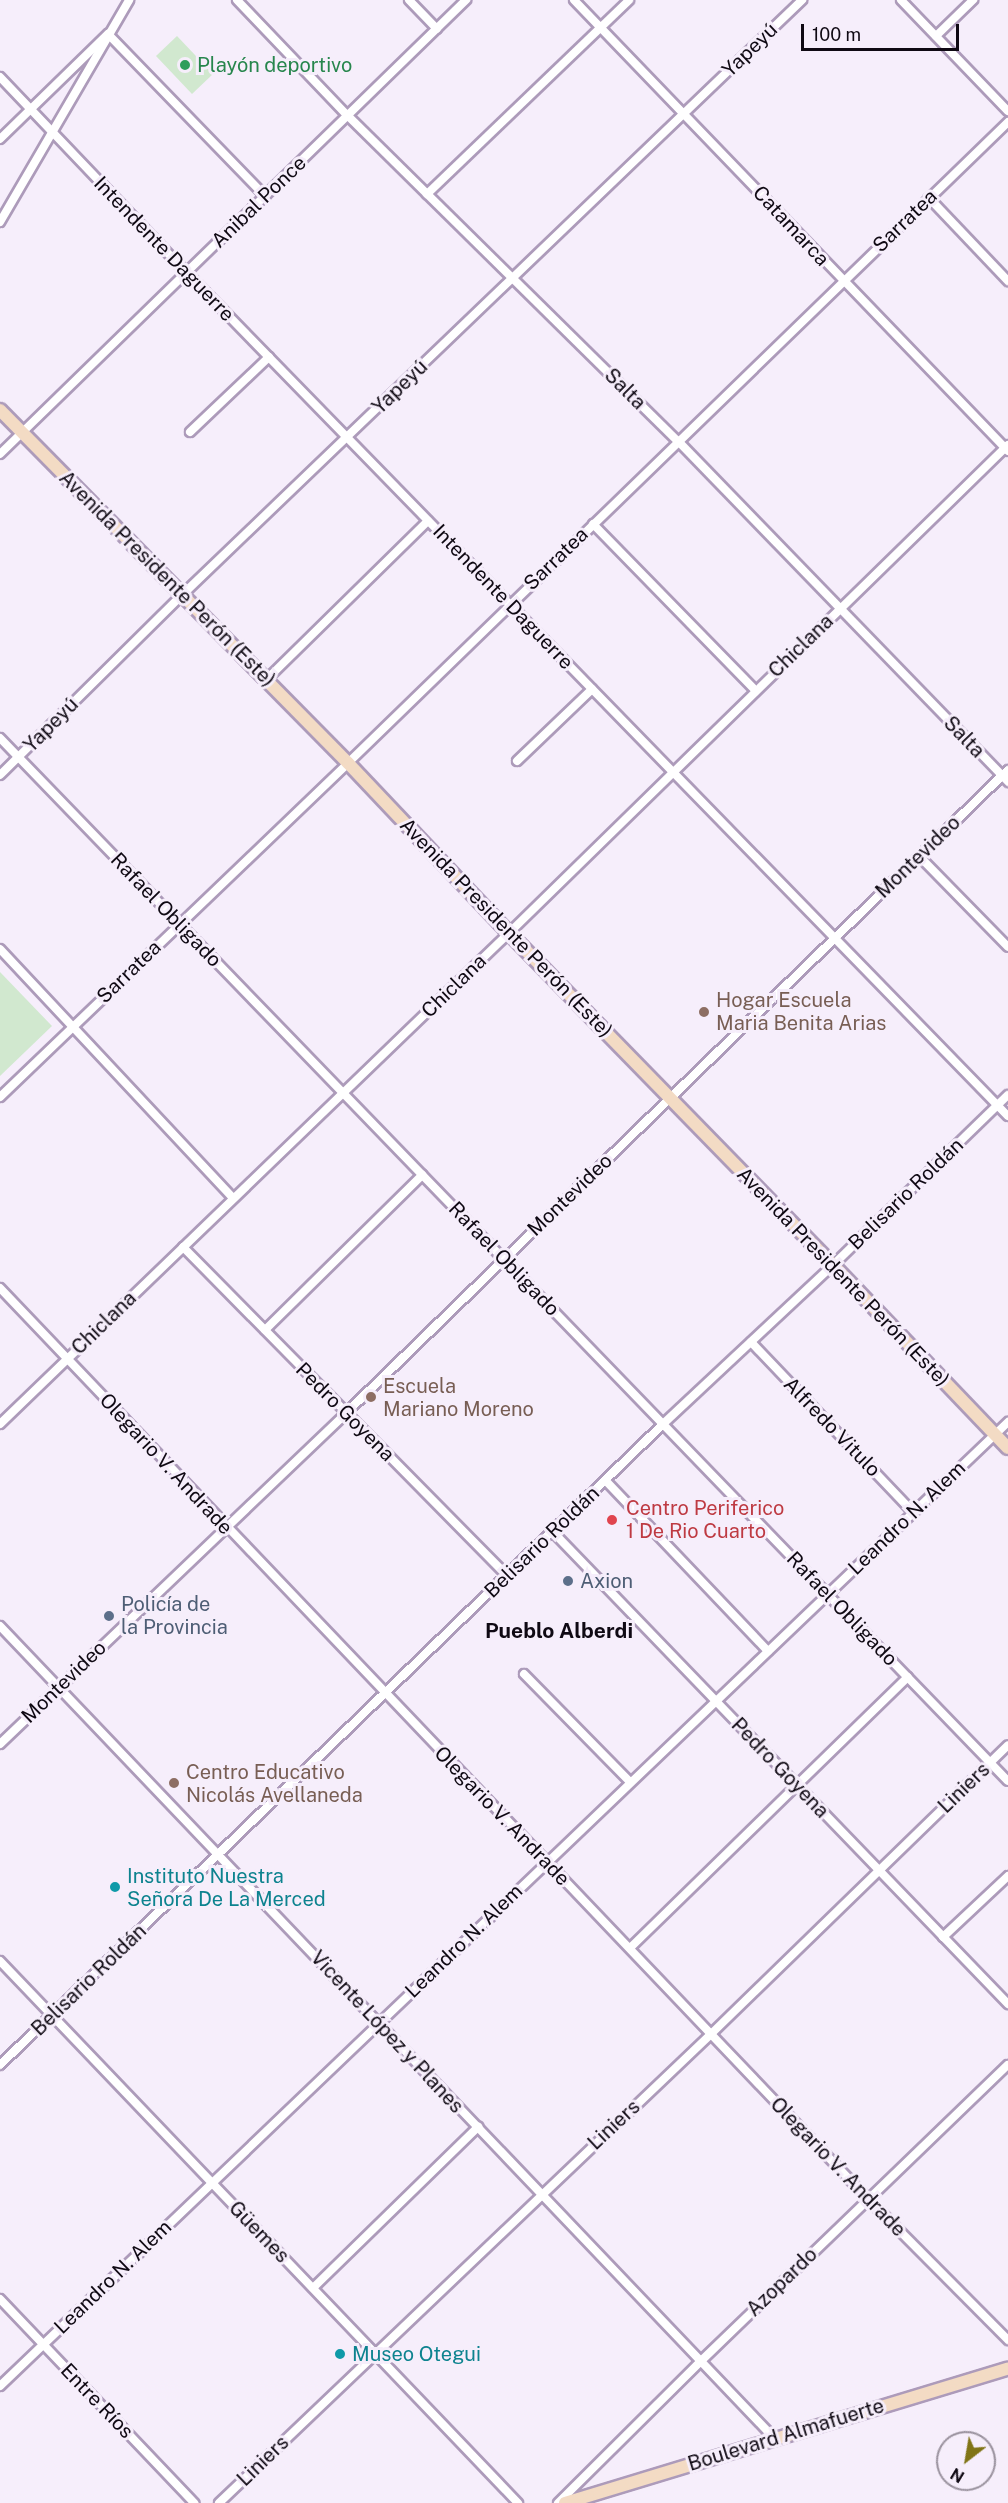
<!DOCTYPE html>
<html>
<head>
<meta charset="utf-8">
<style>
	body { margin:0 }
	#map { position:relative; width:1008px; height:2503px; overflow:hidden; background:#f6eefb; font-family:"Public Sans",sans-serif }
	div>[style] { position:absolute }
	.green>* { inset:0; background:#d1e8cf }
	.roads { filter:drop-shadow(2px 0 #ad9bba) drop-shadow(-2px 0 #ad9bba) drop-shadow(0 2px #ad9bba) drop-shadow(0 -2px #ad9bba) }
	.street>* { height:8px; margin:-4px; padding:0 4px; transform-origin:4px; border-radius:4px; background:#fff }
	.secondary>* { height:12px; margin:-6px; padding:0 6px; transform-origin:6px; border-radius:6px; background:#f3dbc4 }
	.dots>* { width:16px; height:16px; translate:-50% -50%; box-sizing:border-box; border:3px solid #f6eefb; border-radius:50% }
	span { translate:-50% -50%; white-space:nowrap; text-align:center; line-height:1.15; -webkit-text-stroke:6px #f6eefb; paint-order:stroke }
	.street-label { font-size:20px; color:#0f0913 }
	.leisure-label { font-size:20px; color:#27864d }
	.left { translate:0 -50%; text-align:left }
	.education-label { font-size:20px; color:#785e54 }
	.health-label { font-size:20px; color:#be3a42 }
	.service-label { font-size:20px; color:#4e5e75 }
	.culture-label { font-size:20px; color:#0d838f }
	.neighbourhood-label { font-size:21px; color:#0f0913; font-weight:700 }
	.north { position:absolute; left:936px; top:2431px; width:60px; height:60px; box-sizing:border-box; background:#f6eefb; border:2px solid #9a929e; border-radius:50%; rotate:211deg; font-size:16px; font-weight:700; line-height:24px; text-align:center; color:#0f0913 }
	.north::after { content:''; display:block; margin:auto; width:21px; height:27px; background:#807416; clip-path:polygon(50% 0,100% 100%,50% 72%,0 100%) }
	.scale { position:absolute; left:801px; top:24px; width:158px; height:27px; box-sizing:border-box; border:3px solid #0f0913; border-top:0; padding-left:8px; font-size:18px; line-height:21px; white-space:nowrap; color:#0f0913; -webkit-text-stroke:4px #f6eefb; paint-order:stroke }
</style>
</head>
<body>
<div id="map">
	<div class="green">
		<div style="clip-path:polygon(177px 36px,213px 74px,192px 94px,156px 56px)"></div>
		<div style="clip-path:polygon(0 972px,52px 1026px,0 1076px)"></div>
	</div>
	<div class="roads">
		<div class="street">
			<div style="left:237px;top:0;width:159px;rotate:46.3deg"></div>
			<div style="left:347px;top:115px;width:465px;rotate:44.6deg"></div>
			<div style="left:678px;top:441px;width:475px;rotate:45.9deg"></div>
			<div style="left:409px;top:0;width:40px;rotate:46deg"></div>
			<div style="left:574px;top:0;width:626px;rotate:46.1deg"></div>
			<div style="left:901px;top:0;width:154px;rotate:46.1deg"></div>
			<div style="left:936px;top:36px;width:52px;rotate:-44.2deg"></div>
			<div style="left:0;top:77px;width:269px;rotate:46.4deg"></div>
			<div style="left:186px;top:272px;width:1178px;rotate:45.76deg"></div>
			<div style="left:0;top:139px;width:151px;rotate:-44.2deg"></div>
			<div style="left:108px;top:34px;width:226px;rotate:45.9deg"></div>
			<div style="left:427px;top:194px;width:280px;rotate:-43.8deg"></div>
			<div style="left:929px;top:198px;width:115px;rotate:46.4deg"></div>
			<div style="left:0;top:222px;width:257px;rotate:-59.8deg"></div>
			<div style="left:190px;top:432px;width:109px;rotate:-43.5deg"></div>
			<div style="left:0;top:454px;width:651px;rotate:-44.25deg"></div>
			<div style="left:593px;top:524px;width:233px;rotate:45.7deg"></div>
			<div style="left:266px;top:680px;width:227px;rotate:-44.5deg"></div>
			<div style="left:0;top:738px;width:1450px;rotate:45.98deg"></div>
			<div style="left:517px;top:761px;width:104px;rotate:-43.8deg"></div>
			<div style="left:0;top:775px;width:255px;rotate:-44.7deg"></div>
			<div style="left:181px;top:596px;width:861px;rotate:-43.82deg"></div>
			<div style="left:919px;top:856px;width:127px;rotate:45.6deg"></div>
			<div style="left:0;top:949px;width:341px;rotate:46.9deg"></div>
			<div style="left:0;top:1097px;width:482px;rotate:-43.8deg"></div>
			<div style="left:348px;top:763px;width:920px;rotate:-44.16deg"></div>
			<div style="left:183px;top:1247px;width:462px;rotate:45.4deg"></div>
			<div style="left:0;top:1288px;width:1258px;rotate:46.38deg"></div>
			<div style="left:868px;top:2199px;width:199px;rotate:45.2deg"></div>
			<div style="left:265px;top:1330px;width:221px;rotate:-44.6deg"></div>
			<div style="left:751px;top:1342px;width:235px;rotate:46.4deg"></div>
			<div style="left:0;top:1424px;width:707px;rotate:-43.97deg"></div>
			<div style="left:509px;top:933px;width:698px;rotate:-44.36deg"></div>
			<div style="left:606px;top:1481px;width:235px;rotate:46.4deg"></div>
			<div style="left:553px;top:1532px;width:656px;rotate:46.05deg"></div>
			<div style="left:0;top:1626px;width:1122px;rotate:46.37deg"></div>
			<div style="left:524px;top:1674px;width:151px;rotate:45.5deg"></div>
			<div style="left:0;top:1744px;width:479px;rotate:-43.7deg"></div>
			<div style="left:346px;top:1413px;width:923px;rotate:-44.17deg"></div>
			<div style="left:943px;top:1937px;width:89px;rotate:-43.2deg"></div>
			<div style="left:630px;top:1948px;width:388px;rotate:-44.3deg"></div>
			<div style="left:0;top:1961px;width:750px;rotate:46.3deg"></div>
			<div style="left:0;top:2065px;width:922px;rotate:-44.03deg"></div>
			<div style="left:663px;top:1424px;width:233px;rotate:-43.1deg"></div>
			<div style="left:833px;top:1265px;width:244px;rotate:-44.2deg"></div>
			<div style="left:313px;top:2288px;width:231px;rotate:-44.3deg"></div>
			<div style="left:0;top:2299px;width:282px;rotate:46.4deg"></div>
			<div style="left:0;top:2386px;width:1395px;rotate:-43.72deg"></div>
			<div style="left:219px;top:2503px;width:680px;rotate:-43.63deg"></div>
			<div style="left:711px;top:2034px;width:414px;rotate:-44.2deg"></div>
			<div style="left:558px;top:2503px;width:202px;rotate:-44.8deg"></div>
			<div style="left:701px;top:2361px;width:426px;rotate:-44deg"></div>
		</div>
		<div class="secondary">
			<div style="left:0;top:410px;width:496px;rotate:45.4deg"></div>
			<div style="left:348px;top:763px;width:234px;rotate:46.6deg"></div>
			<div style="left:509px;top:933px;width:464px;rotate:45.7deg"></div>
			<div style="left:833px;top:1265px;width:253px;rotate:46.3deg"></div>
			<div style="left:565px;top:2503px;width:463px;rotate:-16.9deg"></div>
		</div>
	</div>
	<div class="dots">
		<div style="left:185px;top:65px;background:#2e9e5b"></div>
		<div style="left:704px;top:1012px;background:#8d6e63"></div>
		<div style="left:371px;top:1397px;background:#8d6e63"></div>
		<div style="left:612px;top:1520px;background:#e0444e"></div>
		<div style="left:568px;top:1581px;background:#5c6f8a"></div>
		<div style="left:109px;top:1616px;background:#5c6f8a"></div>
		<div style="left:174px;top:1783px;background:#8d6e63"></div>
		<div style="left:115px;top:1887px;background:#0f9aa8"></div>
		<div style="left:340px;top:2354px;background:#0f9aa8"></div>
	</div>
	<div class="street-label">
		<span style="left:750px;top:50px;rotate:-44deg">Yapeyú</span>
		<span style="left:259px;top:202px;rotate:-44deg">Anibal Ponce</span>
		<span style="left:905px;top:221px;rotate:-44deg">Sarratea</span>
		<span style="left:791px;top:226px;rotate:47deg">Catamarca</span>
		<span style="left:164px;top:249px;rotate:46deg">Intendente Daguerre</span>
		<span style="left:400px;top:387px;rotate:-44deg">Yapeyú</span>
		<span style="left:625px;top:389px;rotate:45deg">Salta</span>
		<span style="left:556px;top:559px;rotate:-44deg">Sarratea</span>
		<span style="left:167px;top:579px;rotate:45deg">Avenida Presidente Perón (Este)</span>
		<span style="left:503px;top:597px;rotate:46deg">Intendente Daguerre</span>
		<span style="left:801px;top:646px;rotate:-44deg">Chiclana</span>
		<span style="left:51px;top:725px;rotate:-45deg">Yapeyú</span>
		<span style="left:964px;top:737px;rotate:46deg">Salta</span>
		<span style="left:918px;top:857px;rotate:-44deg">Montevideo</span>
		<span style="left:166px;top:910px;rotate:46deg">Rafael Obligado</span>
		<span style="left:506px;top:928px;rotate:46deg">Avenida Presidente Perón (Este)</span>
		<span style="left:129px;top:972px;rotate:-44deg">Sarratea</span>
		<span style="left:454px;top:986px;rotate:-44deg">Chiclana</span>
		<span style="left:906px;top:1194px;rotate:-44deg">Belisario Roldán</span>
		<span style="left:570px;top:1195px;rotate:-44deg">Montevideo</span>
		<span style="left:504px;top:1259px;rotate:46deg">Rafael Obligado</span>
		<span style="left:843px;top:1277px;rotate:46deg">Avenida Presidente Perón (Este)</span>
		<span style="left:104px;top:1323px;rotate:-44deg">Chiclana</span>
		<span style="left:345px;top:1412px;rotate:45deg">Pedro Goyena</span>
		<span style="left:832px;top:1427px;rotate:46deg">Alfredo Vitulo</span>
		<span style="left:166px;top:1464px;rotate:47deg">Olegario V. Andrade</span>
		<span style="left:907px;top:1518px;rotate:-44deg">Leandro N. Alem</span>
		<span style="left:542px;top:1542px;rotate:-44deg">Belisario Roldán</span>
		<span style="left:842px;top:1609px;rotate:46deg">Rafael Obligado</span>
		<span style="left:64px;top:1682px;rotate:-44deg">Montevideo</span>
		<span style="left:780px;top:1768px;rotate:46deg">Pedro Goyena</span>
		<span style="left:964px;top:1788px;rotate:-44deg">Liniers</span>
		<span style="left:502px;top:1816px;rotate:46deg">Olegario V. Andrade</span>
		<span style="left:464px;top:1941px;rotate:-44deg">Leandro N. Alem</span>
		<span style="left:89px;top:1980px;rotate:-44deg">Belisario Roldán</span>
		<span style="left:387px;top:2032px;rotate:47deg">Vicente López y Planes</span>
		<span style="left:614px;top:2125px;rotate:-43deg">Liniers</span>
		<span style="left:838px;top:2167px;rotate:46deg">Olegario V. Andrade</span>
		<span style="left:259px;top:2232px;rotate:46deg">Güemes</span>
		<span style="left:113px;top:2277px;rotate:-44deg">Leandro N. Alem</span>
		<span style="left:782px;top:2282px;rotate:-44deg">Azopardo</span>
		<span style="left:97px;top:2401px;rotate:46deg">Entre Ríos</span>
		<span style="left:786px;top:2435px;rotate:-17deg">Boulevard Almafuerte</span>
		<span style="left:263px;top:2461px;rotate:-44deg">Liniers</span>
	</div>
	<div class="leisure-label">
		<span class="left" style="left:197px;top:65px">Playón deportivo</span>
	</div>
	<div class="education-label">
		<span class="left" style="left:716px;top:1012px">Hogar Escuela<br>Maria Benita Arias</span>
		<span class="left" style="left:383px;top:1398px">Escuela<br>Mariano Moreno</span>
		<span class="left" style="left:186px;top:1784px">Centro Educativo<br>Nicolás Avellaneda</span>
	</div>
	<div class="health-label">
		<span class="left" style="left:626px;top:1520px">Centro Periferico<br>1 De Rio Cuarto</span>
	</div>
	<div class="service-label">
		<span class="left" style="left:580px;top:1581px">Axion</span>
		<span class="left" style="left:121px;top:1616px">Policía de<br>la Provincia</span>
	</div>
	<div class="culture-label">
		<span class="left" style="left:127px;top:1888px">Instituto Nuestra<br>Señora De La Merced</span>
		<span class="left" style="left:352px;top:2354px">Museo Otegui</span>
	</div>
	<div class="neighbourhood-label">
		<span style="left:559px;top:1631px">Pueblo Alberdi</span>
	</div>
	<div class="north">N</div>
	<div class="scale">100 m</div>
</div>
</body>
</html>
